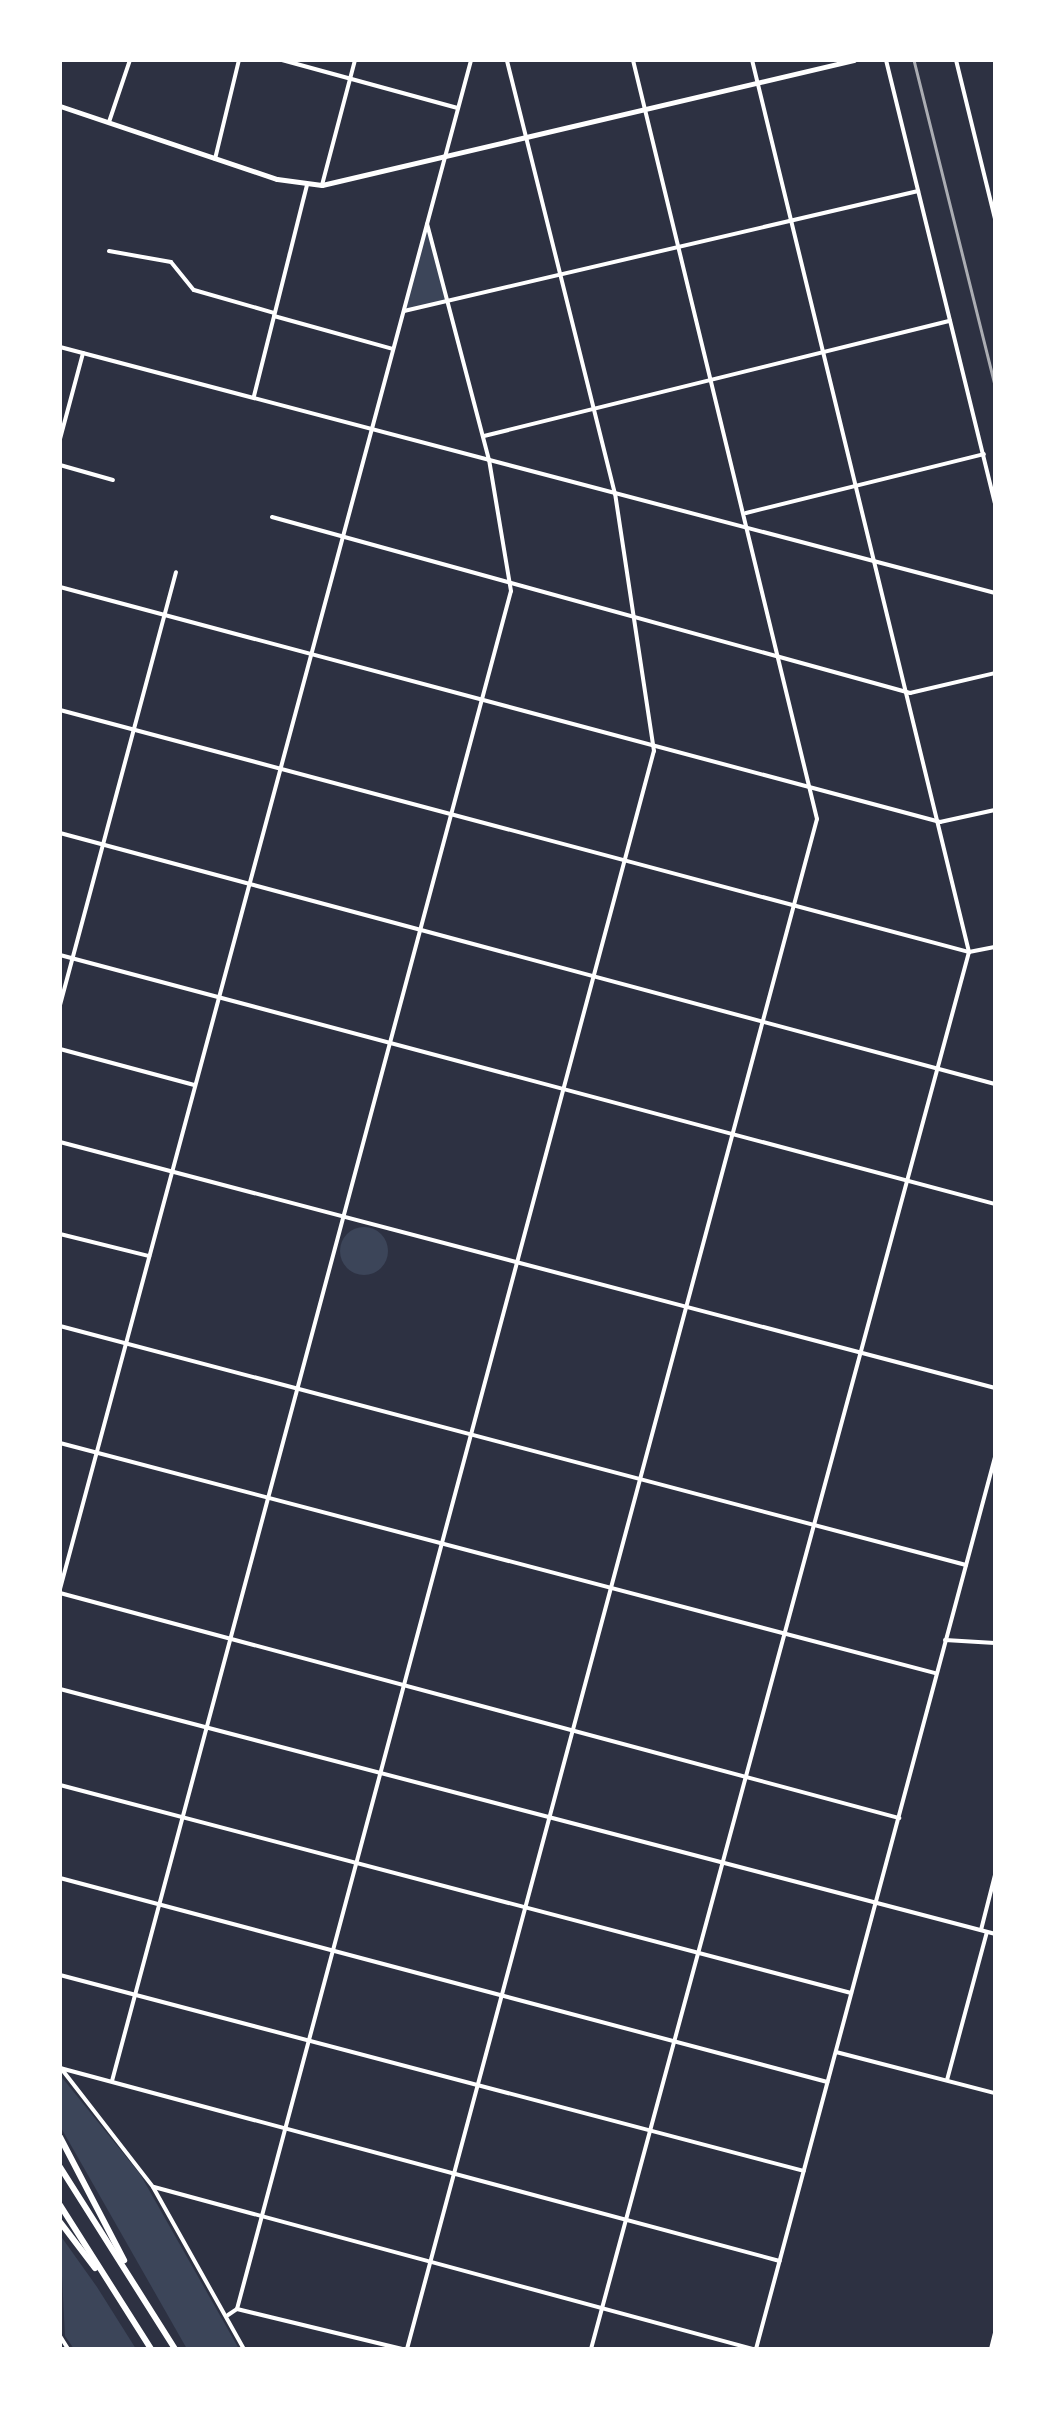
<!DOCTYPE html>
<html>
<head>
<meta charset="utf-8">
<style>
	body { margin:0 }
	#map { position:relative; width:1055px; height:2409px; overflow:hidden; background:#2d3142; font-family:"Archivo Narrow",sans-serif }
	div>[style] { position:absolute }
	.green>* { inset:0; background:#3c4559 }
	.round { border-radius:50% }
	.minor>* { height:4px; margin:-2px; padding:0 2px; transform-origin:2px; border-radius:2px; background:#fff }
	.tertiary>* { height:4px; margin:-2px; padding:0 2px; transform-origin:2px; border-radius:2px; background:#fff }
	.secondary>* { height:5px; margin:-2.5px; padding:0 2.5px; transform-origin:2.5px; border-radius:2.5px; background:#fff }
	.motorway>* { height:6px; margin:-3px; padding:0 3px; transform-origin:3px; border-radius:3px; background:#fff }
	.rail>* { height:2.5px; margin:-1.25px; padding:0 1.25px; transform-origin:1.25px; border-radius:1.25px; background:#abadb3 }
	span { translate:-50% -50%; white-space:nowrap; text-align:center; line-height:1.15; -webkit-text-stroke:8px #fff; paint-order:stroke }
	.frame { position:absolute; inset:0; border:62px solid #fff; pointer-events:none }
</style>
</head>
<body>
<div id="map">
	<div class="green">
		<div style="clip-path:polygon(427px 224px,447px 301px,404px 311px)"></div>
		<div class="round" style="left:340px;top:1227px;width:48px;height:48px"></div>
		<div style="clip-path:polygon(60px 2075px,140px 2174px,239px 2349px,187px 2349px,60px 2126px)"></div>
		<div style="clip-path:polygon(60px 2235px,97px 2287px,136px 2349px,74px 2349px,65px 2336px)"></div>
	</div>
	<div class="minor">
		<div style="left:282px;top:60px;width:182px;rotate:15.3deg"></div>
		<div style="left:886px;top:60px;width:456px;rotate:76.2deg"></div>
		<div style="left:956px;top:60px;width:164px;rotate:76.2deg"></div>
		<div style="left:109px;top:122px;width:65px;rotate:-71.3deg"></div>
		<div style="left:215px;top:159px;width:102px;rotate:-76.4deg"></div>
		<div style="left:322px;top:185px;width:129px;rotate:-75.2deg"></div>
		<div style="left:109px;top:251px;width:63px;rotate:10.1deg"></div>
		<div style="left:171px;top:262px;width:36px;rotate:51deg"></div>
		<div style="left:194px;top:290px;width:83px;rotate:16deg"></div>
		<div style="left:404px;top:311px;width:528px;rotate:-13.14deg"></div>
		<div style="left:274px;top:316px;width:123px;rotate:15.5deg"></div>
		<div style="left:60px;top:347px;width:967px;rotate:14.74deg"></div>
		<div style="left:254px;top:396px;width:218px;rotate:-75.9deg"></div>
		<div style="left:484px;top:436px;width:480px;rotate:-13.9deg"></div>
		<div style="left:60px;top:439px;width:89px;rotate:-75deg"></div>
		<div style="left:60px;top:465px;width:55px;rotate:15.8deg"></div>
		<div style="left:746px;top:513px;width:245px;rotate:-13.9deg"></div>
		<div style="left:272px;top:517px;width:662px;rotate:15.42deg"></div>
		<div style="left:910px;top:693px;width:87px;rotate:-13.2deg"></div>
		<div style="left:60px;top:587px;width:911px;rotate:14.95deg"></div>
		<div style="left:940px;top:822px;width:56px;rotate:-12.3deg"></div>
		<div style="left:60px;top:710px;width:941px;rotate:14.91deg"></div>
		<div style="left:969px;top:952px;width:26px;rotate:-11deg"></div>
		<div style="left:60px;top:833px;width:968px;rotate:15.03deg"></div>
		<div style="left:60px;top:955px;width:968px;rotate:14.91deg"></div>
		<div style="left:60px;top:1005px;width:448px;rotate:-75deg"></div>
		<div style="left:60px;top:1049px;width:139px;rotate:15deg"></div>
		<div style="left:60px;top:1142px;width:967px;rotate:14.74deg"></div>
		<div style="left:60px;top:1234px;width:92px;rotate:13.9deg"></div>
		<div style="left:60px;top:1326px;width:937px;rotate:14.78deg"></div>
		<div style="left:60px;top:1443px;width:905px;rotate:14.73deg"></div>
		<div style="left:60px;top:1593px;width:869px;rotate:15.01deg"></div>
		<div style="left:945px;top:1640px;width:50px;rotate:3.4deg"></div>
		<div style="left:60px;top:1689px;width:967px;rotate:14.68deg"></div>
		<div style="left:60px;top:1785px;width:818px;rotate:14.73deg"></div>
		<div style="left:60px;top:1878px;width:794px;rotate:14.89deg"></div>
		<div style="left:981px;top:1930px;width:57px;rotate:-75.7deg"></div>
		<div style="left:60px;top:1975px;width:769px;rotate:14.76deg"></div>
		<div style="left:836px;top:2052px;width:164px;rotate:14.5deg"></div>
		<div style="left:60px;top:2068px;width:745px;rotate:15.01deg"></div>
		<div style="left:947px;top:2080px;width:153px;rotate:-74.9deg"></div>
		<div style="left:112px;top:2081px;width:1542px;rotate:-75.01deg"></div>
		<div style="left:511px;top:591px;width:133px;rotate:-99.5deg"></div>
		<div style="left:489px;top:460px;width:244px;rotate:-104.7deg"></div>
		<div style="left:154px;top:2187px;width:621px;rotate:15.13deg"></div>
		<div style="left:237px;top:2309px;width:1613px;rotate:-75.02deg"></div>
		<div style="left:654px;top:751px;width:260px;rotate:-98.6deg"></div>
		<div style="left:615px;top:494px;width:447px;rotate:-104deg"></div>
		<div style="left:228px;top:2315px;width:11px;rotate:-34deg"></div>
		<div style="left:237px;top:2309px;width:170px;rotate:13.6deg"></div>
		<div style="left:407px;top:2349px;width:1584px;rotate:-75deg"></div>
		<div style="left:817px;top:819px;width:781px;rotate:-103.63deg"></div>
		<div style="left:591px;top:2349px;width:1447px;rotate:-74.86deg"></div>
		<div style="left:969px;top:952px;width:918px;rotate:-103.67deg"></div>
		<div style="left:756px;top:2349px;width:923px;rotate:-75deg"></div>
		<div style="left:991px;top:2349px;width:16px;rotate:-76deg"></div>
	</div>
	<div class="tertiary">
		<div style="left:60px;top:1589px;width:1583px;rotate:-74.95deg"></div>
		<div style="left:60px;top:2067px;width:152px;rotate:52.2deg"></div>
		<div style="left:153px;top:2187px;width:186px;rotate:60.7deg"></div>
		<div style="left:60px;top:2336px;width:15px;rotate:58deg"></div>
	</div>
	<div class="secondary">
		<div style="left:60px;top:106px;width:229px;rotate:18.6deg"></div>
		<div style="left:277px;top:179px;width:45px;rotate:7.6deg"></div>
		<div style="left:322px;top:185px;width:546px;rotate:-13.22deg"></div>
	</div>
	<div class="motorway">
		<div style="left:60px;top:2137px;width:139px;rotate:62.5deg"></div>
		<div style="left:60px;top:2167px;width:215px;rotate:57.7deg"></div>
		<div style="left:60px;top:2205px;width:170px;rotate:57.7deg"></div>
		<div style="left:60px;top:2222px;width:58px;rotate:52.7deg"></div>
	</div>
	<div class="rail">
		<div style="left:914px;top:60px;width:336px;rotate:76deg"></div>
	</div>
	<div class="frame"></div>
</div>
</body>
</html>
